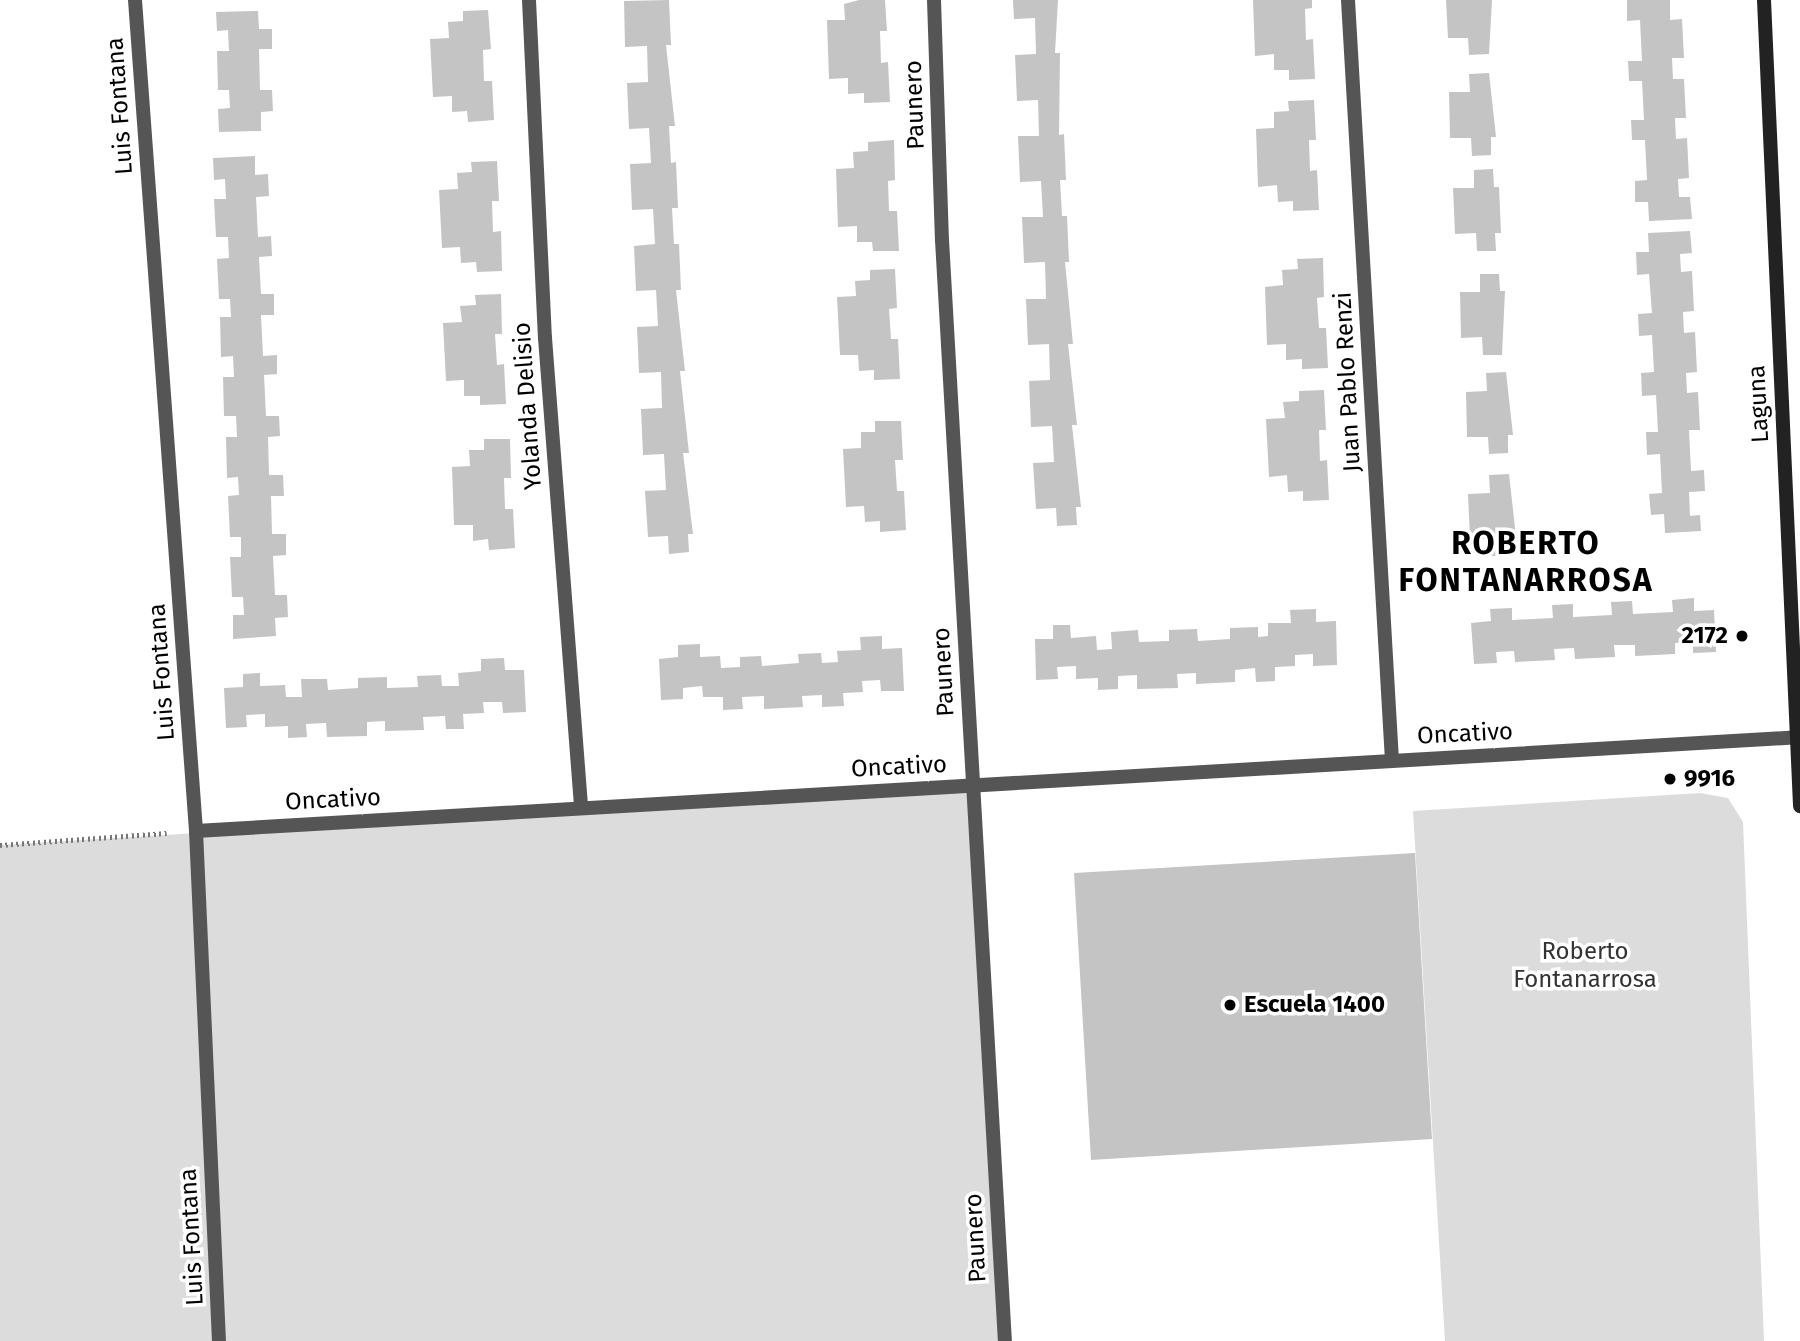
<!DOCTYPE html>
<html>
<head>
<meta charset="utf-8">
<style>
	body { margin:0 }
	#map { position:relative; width:1800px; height:1341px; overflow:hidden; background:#fff; font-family:"Fira Sans",sans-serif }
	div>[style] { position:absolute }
	.green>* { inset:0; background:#dcdcdc }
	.building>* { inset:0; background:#c4c4c4 }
	.path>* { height:4.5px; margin-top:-2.25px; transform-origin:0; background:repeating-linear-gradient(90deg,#777 0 2px,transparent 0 5.5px) }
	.street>* { height:14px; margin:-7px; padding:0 7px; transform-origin:7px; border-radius:7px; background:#555 }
	.secondary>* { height:14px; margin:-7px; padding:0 7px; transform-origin:7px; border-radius:7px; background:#222 }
	.dots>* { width:19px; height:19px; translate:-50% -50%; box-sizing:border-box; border:4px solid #fff; border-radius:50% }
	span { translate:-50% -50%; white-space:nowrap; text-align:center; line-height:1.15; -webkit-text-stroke:7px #fff; paint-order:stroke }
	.street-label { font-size:24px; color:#000 }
	.poi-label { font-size:24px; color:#000; font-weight:700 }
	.right { translate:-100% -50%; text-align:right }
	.left { translate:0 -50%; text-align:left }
	.park-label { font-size:24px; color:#333 }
	.district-label { font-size:32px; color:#000; font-weight:700; letter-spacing:2px }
</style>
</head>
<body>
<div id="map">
	<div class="green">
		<div style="clip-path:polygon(972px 786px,1005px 1341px,0 1341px,0 845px)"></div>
		<div style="clip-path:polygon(1700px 793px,1728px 798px,1743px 822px,1764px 1341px,1445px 1341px,1413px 811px)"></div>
	</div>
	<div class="building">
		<div style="clip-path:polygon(669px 0,671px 45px,666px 45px,675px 126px,669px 126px,671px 163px,676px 162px,678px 208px,672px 208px,674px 244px,679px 244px,681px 290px,676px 290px,685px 371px,680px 371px,689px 453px,683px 453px,693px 534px,688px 534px,689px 552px,669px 554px,668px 536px,648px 537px,645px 491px,666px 490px,664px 454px,643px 455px,641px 409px,662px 408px,661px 372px,639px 373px,637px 327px,658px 326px,656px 290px,636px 291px,634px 246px,655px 244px,653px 209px,632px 210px,630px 164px,651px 163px,649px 128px,629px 129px,627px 83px,648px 82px,647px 46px,625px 47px,624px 1px)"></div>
		<div style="clip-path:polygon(859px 0,885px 0,887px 31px,880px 31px,881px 63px,888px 62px,890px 102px,864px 103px,864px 93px,848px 94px,848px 78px,829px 79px,827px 20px,845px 20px,844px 4px)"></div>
		<div style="clip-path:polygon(1013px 0,1058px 0,1055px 53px,1060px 53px,1059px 135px,1064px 134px,1066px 180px,1060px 180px,1062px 216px,1067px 216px,1069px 262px,1065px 262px,1073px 344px,1068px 344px,1077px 425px,1072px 425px,1081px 507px,1076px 507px,1077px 525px,1057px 526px,1056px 508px,1036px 509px,1033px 463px,1054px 462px,1052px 426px,1031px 427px,1029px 381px,1050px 380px,1049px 344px,1028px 345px,1026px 299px,1046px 299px,1045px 262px,1024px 263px,1022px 217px,1043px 217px,1041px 181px,1020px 182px,1018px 136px,1039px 136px,1038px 100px,1017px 101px,1015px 55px,1036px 54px,1035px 18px,1014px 19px)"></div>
		<div style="clip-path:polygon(1253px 0,1312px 0,1312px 8px,1305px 9px,1306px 40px,1313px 39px,1315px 79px,1289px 80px,1289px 70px,1274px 70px,1274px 54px,1255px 56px)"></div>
		<div style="clip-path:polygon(1446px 0,1492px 0,1489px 54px,1469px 55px,1468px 38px,1448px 38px)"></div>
		<div style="clip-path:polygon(1627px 0,1670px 0,1670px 20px,1682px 19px,1684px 58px,1672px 58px,1673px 79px,1684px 79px,1686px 118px,1675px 118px,1676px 139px,1687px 138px,1689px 178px,1678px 179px,1679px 197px,1690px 197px,1692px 219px,1649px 221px,1648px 202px,1635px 202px,1635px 181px,1647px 180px,1645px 140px,1632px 140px,1631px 120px,1644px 120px,1642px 81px,1629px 81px,1628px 61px,1642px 61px,1640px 20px,1627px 21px)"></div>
		<div style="clip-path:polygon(488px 10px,491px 49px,483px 50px,484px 81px,492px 81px,494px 120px,468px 122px,467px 111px,452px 112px,452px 96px,433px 97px,430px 39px,449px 38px,448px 22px,463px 21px,463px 11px)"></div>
		<div style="clip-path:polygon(258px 11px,259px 29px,272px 29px,272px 49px,259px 49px,260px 90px,272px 90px,273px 111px,261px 112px,261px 131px,219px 132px,218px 109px,230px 108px,229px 90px,218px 90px,217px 51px,229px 51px,228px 30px,217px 31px,216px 12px)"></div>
		<div style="clip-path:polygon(1489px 73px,1496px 137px,1491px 137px,1491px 155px,1472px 156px,1471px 138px,1450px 138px,1449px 92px,1470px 92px,1469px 74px)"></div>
		<div style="clip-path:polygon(1314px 100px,1316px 140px,1309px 140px,1310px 171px,1317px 170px,1319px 210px,1293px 211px,1293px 201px,1278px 202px,1277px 185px,1258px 187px,1256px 129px,1274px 128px,1274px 112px,1289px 111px,1288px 101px)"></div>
		<div style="clip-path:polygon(894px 140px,895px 180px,888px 181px,889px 211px,897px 211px,899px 251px,873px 251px,872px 242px,857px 242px,857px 226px,838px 227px,836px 169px,854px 168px,853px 152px,868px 151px,868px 142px)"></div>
		<div style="clip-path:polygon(255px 156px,255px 175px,268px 174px,269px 196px,256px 197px,258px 237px,271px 236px,272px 256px,259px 257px,261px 294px,274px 294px,274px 315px,261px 315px,263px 356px,277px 355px,277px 374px,264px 375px,266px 416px,279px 416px,280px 436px,268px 437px,269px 475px,283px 475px,284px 496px,271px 496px,272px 534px,286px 534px,286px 555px,273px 556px,275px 595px,287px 595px,288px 617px,275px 618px,276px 636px,233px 639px,233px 615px,244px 615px,243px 597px,232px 597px,230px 557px,241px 557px,241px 537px,230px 537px,228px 496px,239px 495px,238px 477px,227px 478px,226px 437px,237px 437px,236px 416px,224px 416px,223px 377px,234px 377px,233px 356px,221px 357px,220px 317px,231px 317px,230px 299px,219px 299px,217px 259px,229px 258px,228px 237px,216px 237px,214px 199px,226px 199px,225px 179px,214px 180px,213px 158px)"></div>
		<div style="clip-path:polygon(497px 161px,499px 201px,492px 201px,493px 232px,501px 231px,502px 271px,477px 272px,476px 262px,461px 263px,460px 247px,442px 248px,439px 190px,458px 189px,457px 173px,472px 172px,471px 162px)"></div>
		<div style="clip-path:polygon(1493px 169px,1494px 187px,1499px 187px,1501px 233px,1495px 233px,1496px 251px,1477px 251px,1476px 233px,1455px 234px,1453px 188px,1474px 188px,1474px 170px)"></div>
		<div style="clip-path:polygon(1690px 231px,1692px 253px,1680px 254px,1681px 272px,1692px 271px,1694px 311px,1683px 312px,1684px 333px,1695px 332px,1697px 372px,1686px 373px,1687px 393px,1698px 392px,1700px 430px,1689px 430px,1691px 471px,1704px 470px,1705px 491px,1689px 492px,1690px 516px,1700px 515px,1701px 531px,1665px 533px,1664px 514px,1651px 515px,1649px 494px,1662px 493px,1660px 454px,1647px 455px,1646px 432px,1658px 432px,1656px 395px,1642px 396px,1641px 373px,1654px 372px,1652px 335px,1639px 336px,1638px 314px,1652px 313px,1649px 274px,1637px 275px,1636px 252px,1649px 252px,1648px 233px)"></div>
		<div style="clip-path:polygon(1323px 258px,1324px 297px,1317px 298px,1319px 328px,1326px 328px,1328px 368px,1302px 369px,1302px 359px,1286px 360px,1286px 344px,1267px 345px,1265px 287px,1283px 285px,1282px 270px,1298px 269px,1297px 259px)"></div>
		<div style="clip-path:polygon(895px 269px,897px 308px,889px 309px,891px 339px,898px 339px,900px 379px,874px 380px,874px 370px,859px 371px,858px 355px,840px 355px,837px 297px,856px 296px,855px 281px,870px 280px,870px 270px)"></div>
		<div style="clip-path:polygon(1480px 274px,1499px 274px,1500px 291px,1505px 291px,1502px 355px,1483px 355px,1482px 337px,1461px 338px,1460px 292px,1480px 292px)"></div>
		<div style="clip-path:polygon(501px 294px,502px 334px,495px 334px,497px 365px,504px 364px,506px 404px,480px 405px,480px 396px,464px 396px,464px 380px,446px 381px,443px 323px,462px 322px,460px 306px,476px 305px,475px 295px)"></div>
		<div style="clip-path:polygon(1506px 372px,1513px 435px,1508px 435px,1508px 453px,1489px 454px,1488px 437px,1467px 437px,1466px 392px,1487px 391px,1486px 373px)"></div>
		<div style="clip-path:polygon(1324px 390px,1326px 430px,1319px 430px,1320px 461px,1327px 460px,1329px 500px,1303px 501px,1303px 491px,1288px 492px,1287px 475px,1269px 477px,1266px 419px,1285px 418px,1283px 402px,1299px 401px,1299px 391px)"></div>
		<div style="clip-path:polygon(875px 421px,901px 421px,903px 460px,895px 460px,897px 491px,904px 491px,906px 530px,880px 532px,880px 521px,865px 522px,864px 506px,846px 507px,843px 449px,861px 448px,861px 432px,875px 432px)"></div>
		<div style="clip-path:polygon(484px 439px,510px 439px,511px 478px,504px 478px,505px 509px,513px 509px,515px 548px,489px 550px,488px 539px,473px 541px,473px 525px,454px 525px,452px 467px,470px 466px,469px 450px,484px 450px)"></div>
		<div style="clip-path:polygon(1509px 474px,1516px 537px,1511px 538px,1511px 556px,1492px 556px,1491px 539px,1470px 539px,1468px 494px,1490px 493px,1489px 475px)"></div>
		<div style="clip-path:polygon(1694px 598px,1694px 611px,1714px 610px,1716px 652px,1693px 653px,1693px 642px,1675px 643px,1675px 654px,1635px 656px,1635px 645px,1614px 645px,1615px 657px,1575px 659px,1574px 648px,1554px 649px,1555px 660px,1515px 662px,1514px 651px,1496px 652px,1497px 663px,1474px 664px,1471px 623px,1491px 621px,1490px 609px,1512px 608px,1512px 620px,1553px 618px,1552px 605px,1573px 604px,1573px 617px,1612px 615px,1611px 602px,1632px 601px,1633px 614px,1673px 612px,1672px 600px)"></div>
		<div style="clip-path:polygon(1316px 609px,1316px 622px,1336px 621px,1337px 665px,1313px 666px,1313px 654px,1295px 655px,1295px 666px,1275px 667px,1275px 681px,1256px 682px,1255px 668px,1235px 670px,1235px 682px,1196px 684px,1196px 673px,1177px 674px,1178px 688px,1137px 689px,1137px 675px,1118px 676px,1118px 689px,1098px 690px,1098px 678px,1076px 679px,1076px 666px,1057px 667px,1058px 679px,1036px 680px,1035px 639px,1053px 639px,1053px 625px,1070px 625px,1071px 638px,1096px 636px,1097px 650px,1112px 649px,1111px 632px,1138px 630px,1139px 642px,1169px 641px,1169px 630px,1197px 629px,1198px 641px,1230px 639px,1230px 628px,1258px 627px,1258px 637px,1268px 636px,1268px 623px,1291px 623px,1290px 610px)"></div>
		<div style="clip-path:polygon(882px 636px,882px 649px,902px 648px,904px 691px,881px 691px,880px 680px,862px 681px,863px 692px,843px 693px,844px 706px,822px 707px,822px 695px,802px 696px,803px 707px,764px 709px,764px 696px,742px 697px,743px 709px,723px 710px,723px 697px,703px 697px,702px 686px,683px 688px,683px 699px,661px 700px,659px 659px,678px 657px,678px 645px,700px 644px,700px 657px,720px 656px,721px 668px,740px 667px,740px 657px,761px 656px,762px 666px,799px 663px,798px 654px,821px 653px,822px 663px,838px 662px,837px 651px,861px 650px,860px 637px)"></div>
		<div style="clip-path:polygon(504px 658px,505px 670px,524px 670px,526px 712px,503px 713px,502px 702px,483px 702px,484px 713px,463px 714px,464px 729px,446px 729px,445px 716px,423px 717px,424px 730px,385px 731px,385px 721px,367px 722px,367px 736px,327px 737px,326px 723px,306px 724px,307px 737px,288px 738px,288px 726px,265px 727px,265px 714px,246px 715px,247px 727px,226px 728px,224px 688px,243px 687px,243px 674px,260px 673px,260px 686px,285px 685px,286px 697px,302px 697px,301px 679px,327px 679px,328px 690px,358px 688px,358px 678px,387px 677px,387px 688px,418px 687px,417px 676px,441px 675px,442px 686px,459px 686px,458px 673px,481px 671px,481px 659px)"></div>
		<div style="clip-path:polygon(1415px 853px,1432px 1139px,1091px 1160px,1074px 873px)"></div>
	</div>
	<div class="path">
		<div style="left:0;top:845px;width:167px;rotate:-4.1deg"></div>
	</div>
	<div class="street">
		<div style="left:135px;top:0;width:833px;rotate:85.8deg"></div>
		<div style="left:196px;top:831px;width:511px;rotate:87.42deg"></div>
		<div style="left:529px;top:0;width:338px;rotate:87.3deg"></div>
		<div style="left:545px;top:338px;width:471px;rotate:85.6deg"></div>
		<div style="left:934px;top:0;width:240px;rotate:88.1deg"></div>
		<div style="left:942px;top:240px;width:1103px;rotate:86.73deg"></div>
		<div style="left:1348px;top:0;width:762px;rotate:86.69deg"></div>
		<div style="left:196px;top:831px;width:1607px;rotate:-3.35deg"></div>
	</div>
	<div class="secondary">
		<div style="left:1764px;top:0;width:807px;rotate:87.44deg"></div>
	</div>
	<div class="dots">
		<div style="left:1742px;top:636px;background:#000"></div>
		<div style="left:1670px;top:779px;background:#000"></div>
		<div style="left:1230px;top:1005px;background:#000"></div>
	</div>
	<div class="street-label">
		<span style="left:915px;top:105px;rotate:-92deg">Paunero</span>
		<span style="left:120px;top:106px;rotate:-94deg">Luis Fontana</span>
		<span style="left:1348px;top:382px;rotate:-93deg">Juan Pablo Renzi</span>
		<span style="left:1759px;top:404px;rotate:-93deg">Laguna</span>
		<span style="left:528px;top:406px;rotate:-94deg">Yolanda Delisio</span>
		<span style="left:162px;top:672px;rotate:-94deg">Luis Fontana</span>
		<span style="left:944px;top:672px;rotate:-93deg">Paunero</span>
		<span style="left:1465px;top:734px;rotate:-3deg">Oncativo</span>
		<span style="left:899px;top:767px;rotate:-3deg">Oncativo</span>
		<span style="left:333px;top:800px;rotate:-3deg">Oncativo</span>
		<span style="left:192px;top:1237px;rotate:-93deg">Luis Fontana</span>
		<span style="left:976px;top:1238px;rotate:-93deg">Paunero</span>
	</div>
	<div class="poi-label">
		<span class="right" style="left:1728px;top:636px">2172</span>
		<span class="left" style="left:1684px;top:779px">9916</span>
		<span class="left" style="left:1244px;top:1005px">Escuela 1400</span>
	</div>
	<div class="park-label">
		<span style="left:1585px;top:966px">Roberto<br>Fontanarrosa</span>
	</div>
	<div class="district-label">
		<span style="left:1526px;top:562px">ROBERTO<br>FONTANARROSA</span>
	</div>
</div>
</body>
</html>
